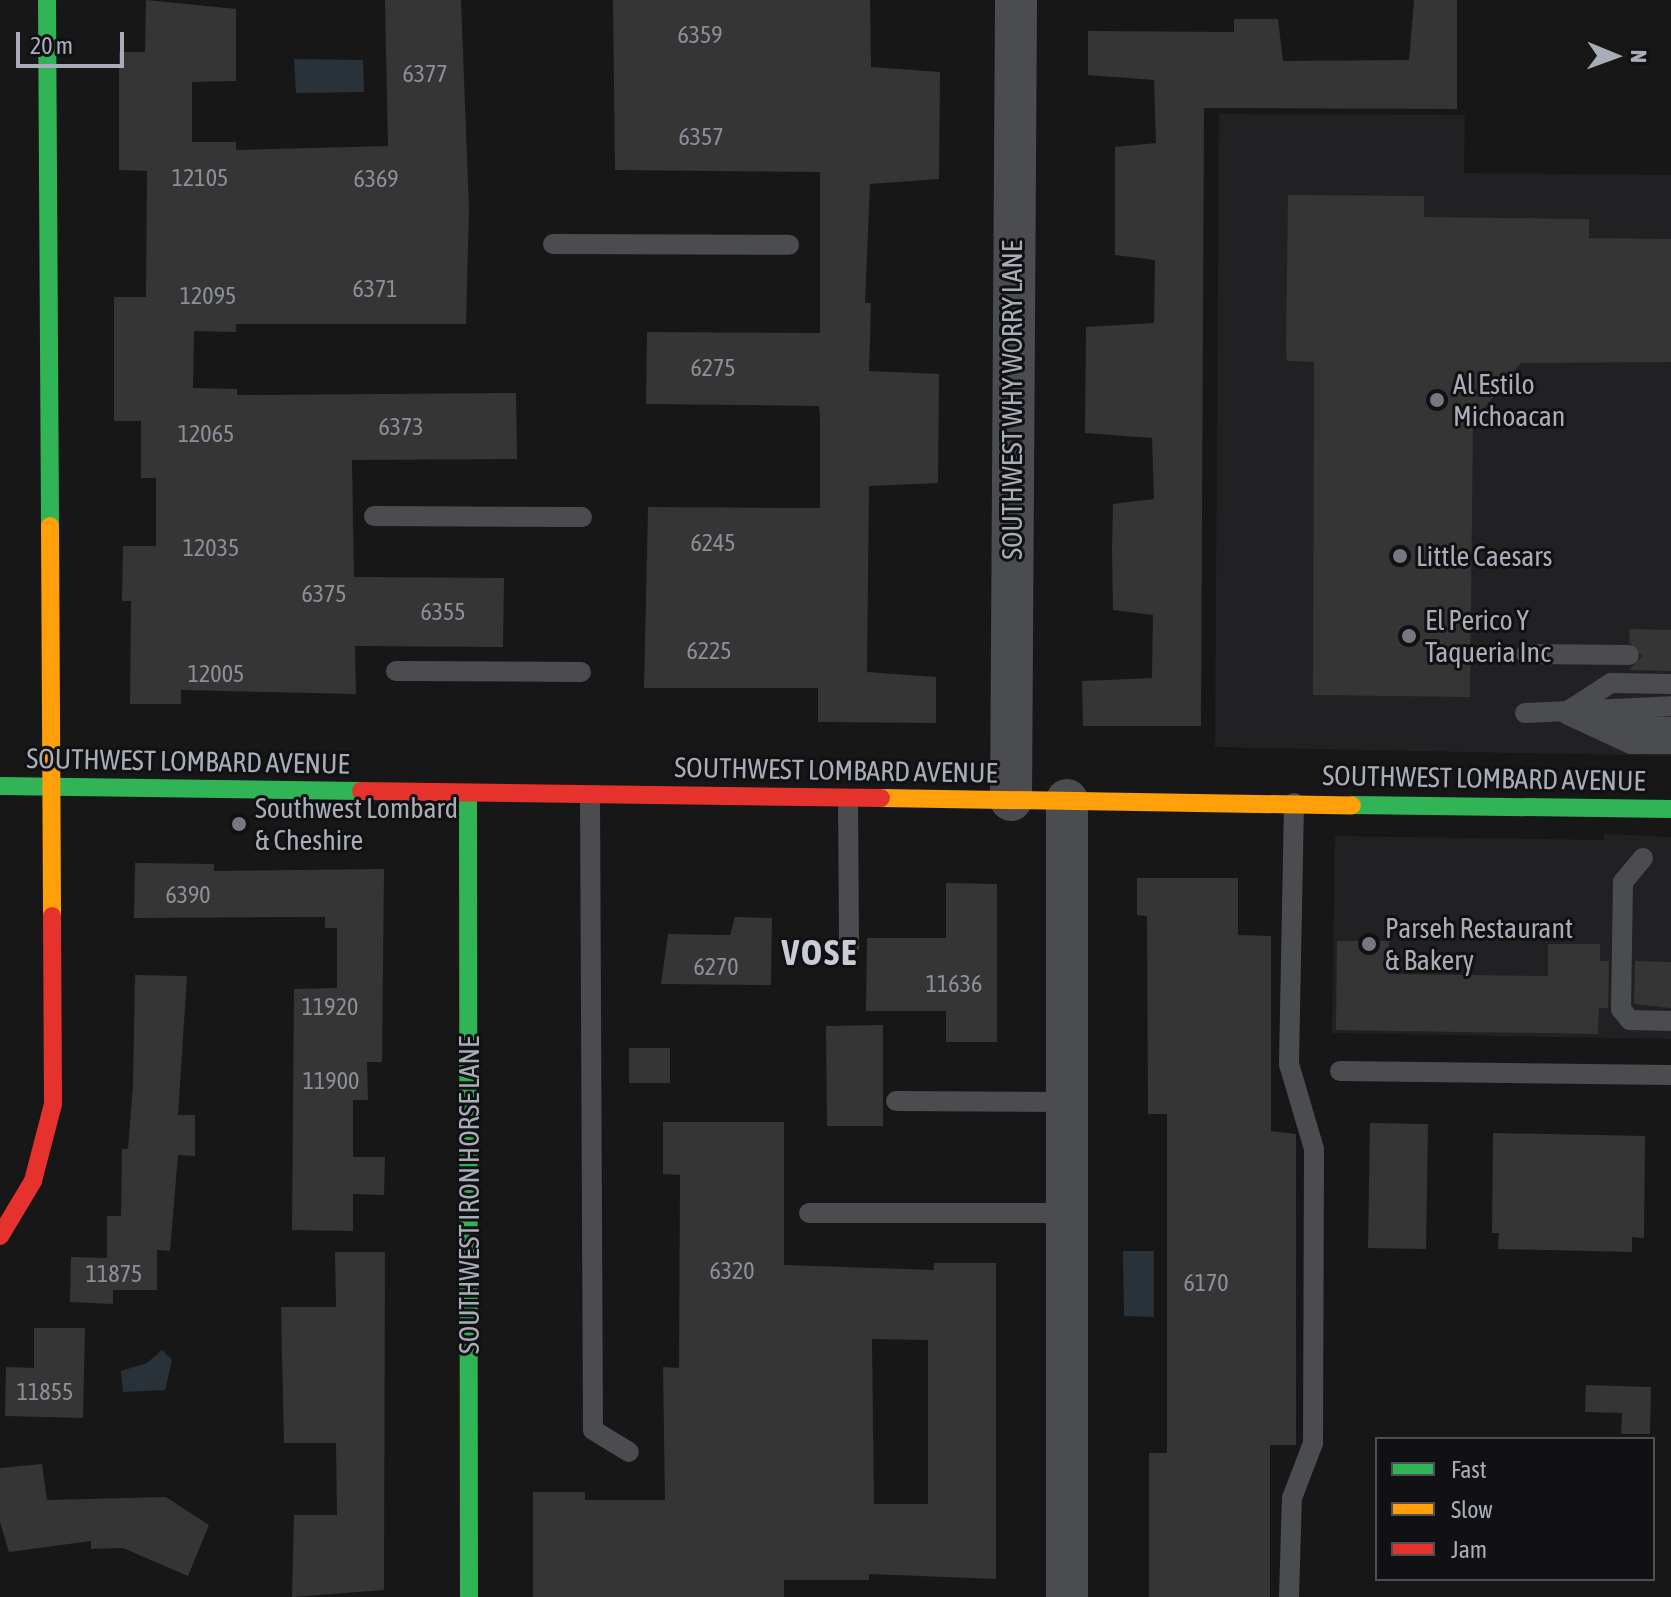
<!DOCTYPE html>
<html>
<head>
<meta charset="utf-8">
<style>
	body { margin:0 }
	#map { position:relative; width:1671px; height:1597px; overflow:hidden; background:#171717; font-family:"Asap Condensed",sans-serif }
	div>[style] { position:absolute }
	.built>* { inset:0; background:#212123 }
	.water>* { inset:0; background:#2a3239 }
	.building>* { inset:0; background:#353536 }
	.lane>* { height:20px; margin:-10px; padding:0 10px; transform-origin:10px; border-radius:10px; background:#4b4c50 }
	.street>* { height:42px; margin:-21px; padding:0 21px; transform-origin:21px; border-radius:21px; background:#4b4c50 }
	.fast>* { height:18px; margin:-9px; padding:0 9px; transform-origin:9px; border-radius:9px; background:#30b455 }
	.slow>* { height:18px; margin:-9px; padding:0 9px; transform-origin:9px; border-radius:9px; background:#ff9f0a }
	.jam>* { height:18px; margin:-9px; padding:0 9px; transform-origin:9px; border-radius:9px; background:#e5322d }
	.dots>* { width:22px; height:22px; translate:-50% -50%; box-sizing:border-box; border:4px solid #111113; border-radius:50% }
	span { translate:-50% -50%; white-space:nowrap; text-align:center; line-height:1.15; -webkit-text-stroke:6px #111113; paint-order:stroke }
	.number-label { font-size:24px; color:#8b8f98 }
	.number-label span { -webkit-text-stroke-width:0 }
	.poi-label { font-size:28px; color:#a8adb8 }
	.left { translate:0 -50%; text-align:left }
	.street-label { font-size:28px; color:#a8adb8 }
	.district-label { font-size:36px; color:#c9ccd4; font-weight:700; letter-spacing:2px }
	.legend { position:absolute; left:1375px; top:1437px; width:280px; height:144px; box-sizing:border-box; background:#111113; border:2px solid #4d4f55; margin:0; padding:10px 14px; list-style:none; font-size:24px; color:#a8adb8 }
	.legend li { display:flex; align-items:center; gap:16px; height:40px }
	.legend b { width:40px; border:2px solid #4d4f55 }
	.north { position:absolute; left:1575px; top:16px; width:80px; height:80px; -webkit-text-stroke:6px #111113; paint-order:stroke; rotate:91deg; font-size:22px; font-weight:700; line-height:32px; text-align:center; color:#a8adb8 }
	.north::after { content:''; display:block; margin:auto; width:28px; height:36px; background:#a8adb8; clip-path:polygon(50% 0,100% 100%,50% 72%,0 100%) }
	.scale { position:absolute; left:16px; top:32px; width:108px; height:36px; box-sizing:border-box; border:4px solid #a8adb8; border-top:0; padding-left:10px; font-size:24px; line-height:28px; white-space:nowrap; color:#a8adb8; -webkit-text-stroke:6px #111113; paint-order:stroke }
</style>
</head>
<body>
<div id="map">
	<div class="built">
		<div style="clip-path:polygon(1219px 114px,1465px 115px,1464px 173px,1671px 175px,1671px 756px,1215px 747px)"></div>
		<div style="clip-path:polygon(1604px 834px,1671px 837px,1671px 1039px,1332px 1033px,1335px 836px,1604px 840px)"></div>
	</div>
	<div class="water">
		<div style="clip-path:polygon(294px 59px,363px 60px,364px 92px,296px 93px)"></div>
		<div style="clip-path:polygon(1123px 1251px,1154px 1251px,1154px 1317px,1124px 1316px)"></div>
		<div style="clip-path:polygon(162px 1350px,172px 1360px,165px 1390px,123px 1392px,121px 1371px,147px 1363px)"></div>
	</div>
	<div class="building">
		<div style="clip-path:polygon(146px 0,236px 9px,236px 81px,192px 82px,192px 142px,236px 142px,236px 150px,388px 146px,385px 0,461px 0,469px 209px,466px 324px,236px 324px,236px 332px,194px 331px,193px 388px,237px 389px,237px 395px,516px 393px,517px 459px,352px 460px,354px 577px,504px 578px,503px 647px,355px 646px,356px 694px,181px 690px,181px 704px,130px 704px,131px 601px,122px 601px,123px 546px,156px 546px,156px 478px,141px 478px,141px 421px,114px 421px,114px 297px,146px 297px,147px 171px,119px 170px,119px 52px,145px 52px)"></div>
		<div style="clip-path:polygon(613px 0,870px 0,871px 67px,940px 72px,939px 179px,870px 184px,865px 303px,871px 303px,869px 371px,939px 374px,938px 483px,869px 486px,867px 672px,936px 677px,936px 723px,818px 722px,818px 688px,644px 688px,648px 507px,820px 508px,820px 418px,819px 406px,646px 404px,647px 332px,820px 333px,820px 172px,615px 170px)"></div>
		<div style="clip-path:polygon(1414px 0,1457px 0,1457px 109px,1204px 108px,1201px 726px,1083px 726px,1082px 681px,1152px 678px,1153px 615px,1113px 610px,1112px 548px,1113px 504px,1154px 499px,1152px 438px,1085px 433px,1086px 327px,1154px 323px,1155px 260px,1115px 255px,1115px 147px,1156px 143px,1154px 80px,1088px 75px,1088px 31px,1234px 32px,1234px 19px,1278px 19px,1283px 61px,1409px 60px)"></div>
		<div style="clip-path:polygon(1288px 195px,1424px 196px,1424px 217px,1589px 219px,1589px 238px,1671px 239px,1671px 362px,1521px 363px,1473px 422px,1470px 697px,1313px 695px,1314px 362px,1287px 361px,1286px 351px)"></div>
		<div style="clip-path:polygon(1630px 629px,1671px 630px,1671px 671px,1629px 670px,1642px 656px,1629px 642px)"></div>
		<div style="clip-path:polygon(135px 863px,214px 864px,214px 871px,384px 869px,382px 1062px,367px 1062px,368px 1100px,353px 1100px,353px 1157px,385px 1157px,384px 1195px,353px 1194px,353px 1231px,292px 1230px,294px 989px,337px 988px,337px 928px,325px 928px,325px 917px,134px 918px)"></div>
		<div style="clip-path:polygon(1137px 878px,1238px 878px,1238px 935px,1271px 936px,1271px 1131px,1296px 1134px,1296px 1445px,1270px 1445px,1270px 1597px,1149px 1597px,1149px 1453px,1167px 1453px,1167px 1114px,1148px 1114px,1147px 916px,1137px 915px)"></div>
		<div style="clip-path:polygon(946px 883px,997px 884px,997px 1042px,946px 1042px,946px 1011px,866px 1011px,867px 938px,946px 938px)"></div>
		<div style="clip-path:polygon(735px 917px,772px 918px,771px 985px,661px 984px,668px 934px,730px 935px)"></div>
		<div style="clip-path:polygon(1337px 941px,1389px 941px,1388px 974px,1548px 976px,1548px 944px,1600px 944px,1600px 961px,1609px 961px,1608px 1008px,1599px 1008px,1598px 1034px,1336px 1030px)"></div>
		<div style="clip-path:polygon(1635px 961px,1671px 962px,1671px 1008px,1634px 1004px)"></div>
		<div style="clip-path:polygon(135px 975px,187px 976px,178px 1115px,195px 1115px,195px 1156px,178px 1155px,170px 1251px,157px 1250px,157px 1290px,113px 1290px,113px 1304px,70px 1302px,71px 1257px,107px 1258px,107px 1216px,121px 1216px,122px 1149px,128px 1149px,133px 1085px)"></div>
		<div style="clip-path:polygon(883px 1025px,883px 1126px,827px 1126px,826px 1026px)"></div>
		<div style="clip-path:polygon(629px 1048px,670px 1048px,670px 1083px,629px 1083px)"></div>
		<div style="clip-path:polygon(evenodd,663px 1122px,784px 1122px,784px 1265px,934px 1270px,934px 1263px,996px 1263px,996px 1579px,869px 1574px,869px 1580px,784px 1580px,784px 1597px,533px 1597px,533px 1492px,585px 1492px,585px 1500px,665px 1500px,663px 1367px,679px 1368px,680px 1175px,663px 1174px,663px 1122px,872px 1339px,928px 1340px,928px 1504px,874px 1504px,872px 1339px)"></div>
		<div style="clip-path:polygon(1370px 1123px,1428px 1124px,1426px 1249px,1368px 1248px)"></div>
		<div style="clip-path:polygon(1493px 1133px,1645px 1136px,1644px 1238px,1632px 1237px,1632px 1252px,1498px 1249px,1499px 1233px,1492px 1233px)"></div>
		<div style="clip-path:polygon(335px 1252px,385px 1252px,384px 1590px,292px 1597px,294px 1515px,337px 1515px,336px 1443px,284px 1443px,281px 1307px,336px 1307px)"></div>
		<div style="clip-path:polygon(34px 1328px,85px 1328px,83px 1418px,5px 1416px,6px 1367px,34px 1368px)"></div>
		<div style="clip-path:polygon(1586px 1385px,1651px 1387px,1650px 1434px,1621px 1434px,1622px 1413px,1585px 1412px)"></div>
		<div style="clip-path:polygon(42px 1464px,47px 1500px,166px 1497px,209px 1525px,188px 1576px,123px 1548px,91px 1549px,91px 1541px,9px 1552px,0 1522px,0 1468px)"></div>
	</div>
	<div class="lane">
		<div style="left:553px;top:244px;width:236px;rotate:0.2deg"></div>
		<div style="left:374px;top:516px;width:208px;rotate:0.3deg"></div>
		<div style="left:1526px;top:654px;width:103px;rotate:0.6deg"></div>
		<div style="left:396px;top:671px;width:185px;rotate:0.3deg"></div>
		<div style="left:1571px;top:709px;width:48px;rotate:-33deg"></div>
		<div style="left:1611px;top:683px;width:60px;rotate:1deg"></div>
		<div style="left:1525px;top:713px;width:146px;rotate:-2.7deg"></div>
		<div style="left:1568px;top:715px;width:69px;rotate:24.7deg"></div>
		<div style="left:1631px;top:744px;width:40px"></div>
		<div style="left:1597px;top:726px;width:74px;rotate:0.8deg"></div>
		<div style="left:590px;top:796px;width:634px;rotate:89.73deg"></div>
		<div style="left:593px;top:1430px;width:42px;rotate:31.4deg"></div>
		<div style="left:848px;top:799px;width:148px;rotate:89.6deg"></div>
		<div style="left:1643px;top:858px;width:31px;rotate:130deg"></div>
		<div style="left:1623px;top:882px;width:127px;rotate:90.9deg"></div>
		<div style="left:1621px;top:1009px;width:14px;rotate:51deg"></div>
		<div style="left:1630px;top:1020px;width:41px;rotate:1.4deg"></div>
		<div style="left:1340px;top:1071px;width:331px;rotate:0.7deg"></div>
		<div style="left:896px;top:1101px;width:171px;rotate:0.3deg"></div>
		<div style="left:809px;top:1213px;width:258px"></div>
		<div style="left:1289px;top:1597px;width:99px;rotate:-88.3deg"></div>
		<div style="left:1292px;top:1498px;width:59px;rotate:-69.1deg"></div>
		<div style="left:1313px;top:1443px;width:294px;rotate:-89.8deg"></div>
		<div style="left:1314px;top:1149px;width:89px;rotate:-106.4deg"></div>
		<div style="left:1289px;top:1064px;width:261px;rotate:-88.9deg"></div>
	</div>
	<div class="street">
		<div style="left:1011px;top:800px;width:800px;rotate:-89.64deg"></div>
		<div style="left:1067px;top:800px;width:797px;rotate:90deg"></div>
	</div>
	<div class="fast">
		<div style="left:47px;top:0;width:526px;rotate:89.67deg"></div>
		<div style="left:0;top:786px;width:361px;rotate:0.8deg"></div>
		<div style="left:468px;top:794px;width:803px;rotate:89.93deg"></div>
		<div style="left:1352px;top:805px;width:319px;rotate:0.7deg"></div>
	</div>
	<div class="slow">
		<div style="left:50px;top:526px;width:390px;rotate:89.7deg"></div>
		<div style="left:881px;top:798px;width:471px;rotate:0.9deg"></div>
	</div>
	<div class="jam">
		<div style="left:361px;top:791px;width:520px;rotate:0.77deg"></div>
		<div style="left:0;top:1236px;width:64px;rotate:-59deg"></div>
		<div style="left:33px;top:1181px;width:80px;rotate:-75.4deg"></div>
		<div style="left:53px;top:1104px;width:188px;rotate:-90.3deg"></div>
	</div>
	<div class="dots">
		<div style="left:1437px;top:400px;background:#757880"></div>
		<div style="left:1400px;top:556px;background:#757880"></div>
		<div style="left:1409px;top:636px;background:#757880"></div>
		<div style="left:239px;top:824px;background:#757880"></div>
		<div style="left:1369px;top:944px;background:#757880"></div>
	</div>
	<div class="number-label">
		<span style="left:700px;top:35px">6359</span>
		<span style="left:425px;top:74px">6377</span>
		<span style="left:701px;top:137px">6357</span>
		<span style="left:200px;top:178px">12105</span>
		<span style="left:376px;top:179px">6369</span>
		<span style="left:375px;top:289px">6371</span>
		<span style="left:208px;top:296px">12095</span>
		<span style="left:713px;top:368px">6275</span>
		<span style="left:401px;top:427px">6373</span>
		<span style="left:206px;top:434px">12065</span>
		<span style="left:713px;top:543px">6245</span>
		<span style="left:211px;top:548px">12035</span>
		<span style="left:324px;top:594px">6375</span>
		<span style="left:443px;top:612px">6355</span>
		<span style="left:709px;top:651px">6225</span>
		<span style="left:216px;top:674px">12005</span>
		<span style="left:188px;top:895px">6390</span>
		<span style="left:716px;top:967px">6270</span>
		<span style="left:954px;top:984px">11636</span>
		<span style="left:330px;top:1007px">11920</span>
		<span style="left:331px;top:1081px">11900</span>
		<span style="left:732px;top:1271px">6320</span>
		<span style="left:114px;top:1274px">11875</span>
		<span style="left:1206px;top:1283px">6170</span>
		<span style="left:45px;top:1392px">11855</span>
	</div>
	<div class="poi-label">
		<span class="left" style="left:1453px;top:400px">Al Estilo<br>Michoacan</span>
		<span class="left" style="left:1416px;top:556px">Little Caesars</span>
		<span class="left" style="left:1425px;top:636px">El Perico Y<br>Taqueria Inc</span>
		<span class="left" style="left:255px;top:824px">Southwest Lombard<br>&amp; Cheshire</span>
		<span class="left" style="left:1385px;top:944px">Parseh Restaurant<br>&amp; Bakery</span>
	</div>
	<div class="street-label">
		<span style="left:1012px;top:400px;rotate:-90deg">SOUTHWEST WHY WORRY LANE</span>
		<span style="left:188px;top:761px;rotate:1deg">SOUTHWEST LOMBARD AVENUE</span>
		<span style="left:836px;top:770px;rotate:1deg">SOUTHWEST LOMBARD AVENUE</span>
		<span style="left:1484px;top:778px;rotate:1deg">SOUTHWEST LOMBARD AVENUE</span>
		<span style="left:469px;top:1195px;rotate:-90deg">SOUTHWEST IRON HORSE LANE</span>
	</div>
	<div class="district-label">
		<span style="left:820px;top:953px">VOSE</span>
	</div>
	<ul class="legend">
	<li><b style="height:10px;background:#30b455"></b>Fast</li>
	<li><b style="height:10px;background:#ff9f0a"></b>Slow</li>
	<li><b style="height:10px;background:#e5322d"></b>Jam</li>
	</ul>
	<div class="north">N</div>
	<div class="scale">20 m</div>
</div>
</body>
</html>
